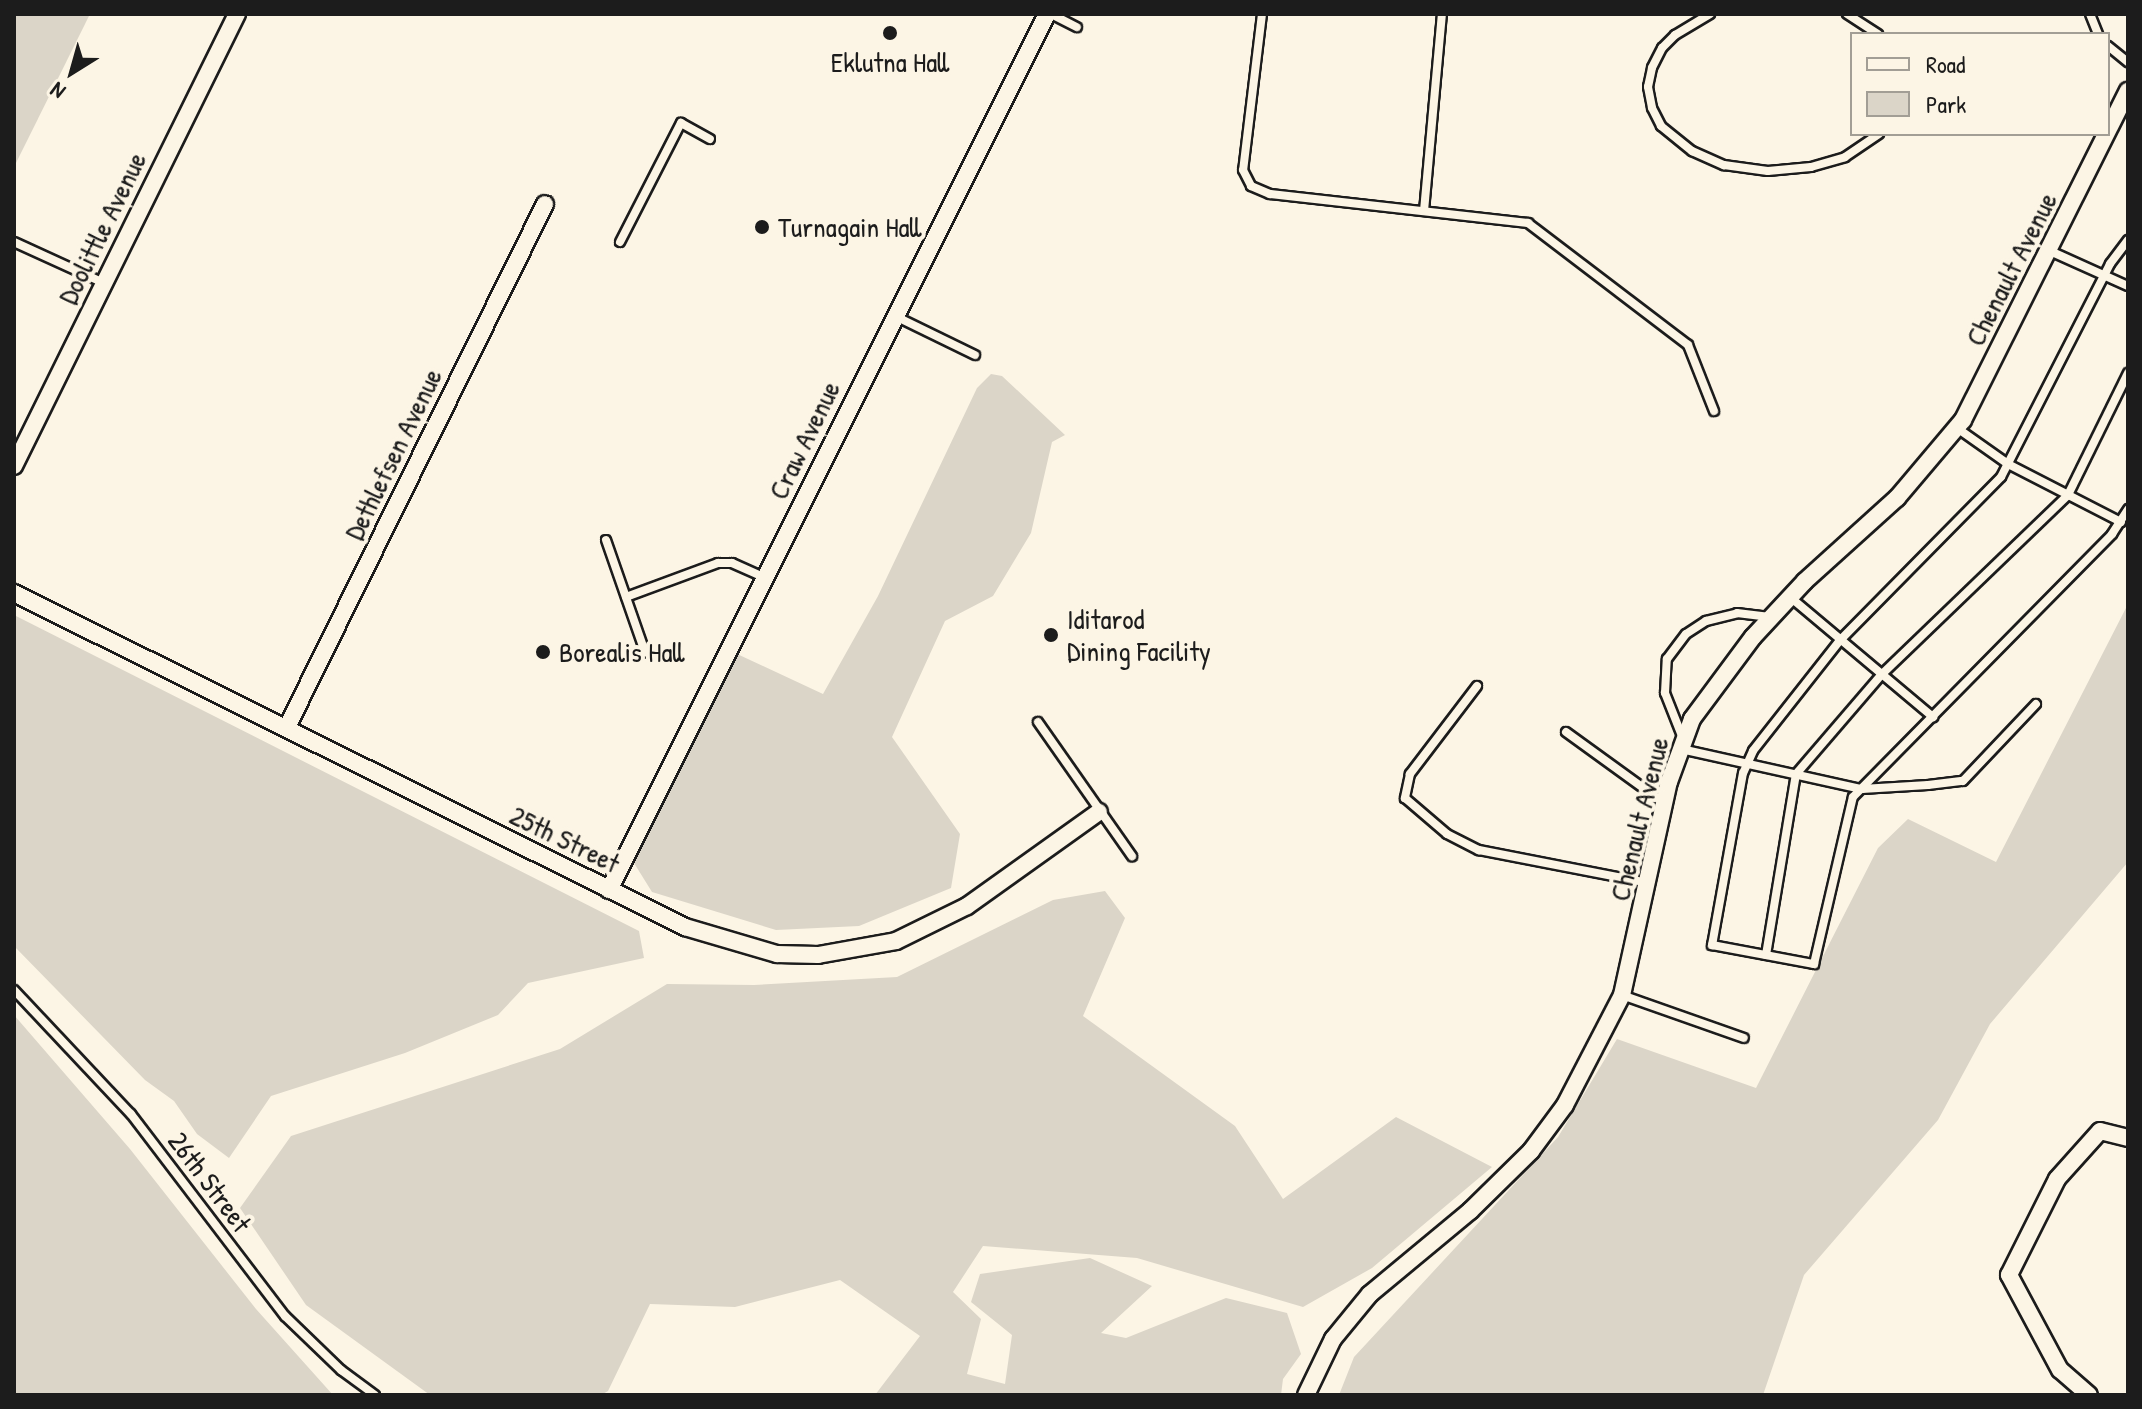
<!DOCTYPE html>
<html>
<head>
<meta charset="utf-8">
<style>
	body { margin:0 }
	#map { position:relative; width:2142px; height:1409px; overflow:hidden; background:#fcf5e5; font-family:"Patrick Hand",sans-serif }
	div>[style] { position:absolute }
	.green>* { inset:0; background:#dbd5c8 }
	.roads { filter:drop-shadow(2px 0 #1c1c1c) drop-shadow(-2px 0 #1c1c1c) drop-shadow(0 2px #1c1c1c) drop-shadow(0 -2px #1c1c1c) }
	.service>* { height:8px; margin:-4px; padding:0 4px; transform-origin:4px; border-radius:4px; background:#fcf5e5 }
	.minor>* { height:16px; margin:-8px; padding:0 8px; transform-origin:8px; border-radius:8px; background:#fcf5e5 }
	.dots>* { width:22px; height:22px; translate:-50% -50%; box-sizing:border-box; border:4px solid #fcf5e5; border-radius:50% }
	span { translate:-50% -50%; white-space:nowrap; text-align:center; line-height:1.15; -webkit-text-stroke:8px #fcf5e5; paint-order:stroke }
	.poi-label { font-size:28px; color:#1c1c1c }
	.left { translate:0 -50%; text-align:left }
	.street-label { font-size:28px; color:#1c1c1c }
	.frame { position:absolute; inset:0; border:16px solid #1c1c1c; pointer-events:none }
	.legend { position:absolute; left:1850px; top:32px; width:260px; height:104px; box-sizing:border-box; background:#fcf5e5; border:2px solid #a29e95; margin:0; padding:10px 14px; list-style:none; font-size:24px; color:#1c1c1c }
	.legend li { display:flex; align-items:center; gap:16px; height:40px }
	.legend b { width:40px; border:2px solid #a29e95 }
	.north { position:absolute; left:32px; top:32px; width:80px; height:80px; -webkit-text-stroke:6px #fcf5e5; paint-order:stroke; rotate:217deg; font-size:22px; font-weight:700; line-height:32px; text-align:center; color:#1c1c1c }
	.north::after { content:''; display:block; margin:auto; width:28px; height:36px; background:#1c1c1c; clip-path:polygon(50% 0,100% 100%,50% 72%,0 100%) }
</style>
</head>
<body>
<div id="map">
	<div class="green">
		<div style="clip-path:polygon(14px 14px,90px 14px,14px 167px)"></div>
		<div style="clip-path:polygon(991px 374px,1002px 376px,1065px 435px,1052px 442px,1031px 533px,993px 596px,945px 621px,892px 737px,960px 834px,951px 888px,859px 926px,776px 930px,652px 892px,634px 863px,735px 653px,823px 694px,878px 596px,977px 388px)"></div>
		<div style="clip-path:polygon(2128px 604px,2128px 862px,1990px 1024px,1938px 1120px,1804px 1275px,1763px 1395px,1339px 1395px,1354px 1357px,1558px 1137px,1617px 1039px,1756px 1088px,1878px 848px,1908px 819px,1996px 862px)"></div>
		<div style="clip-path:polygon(14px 615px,639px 931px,644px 958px,528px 983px,498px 1015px,405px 1053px,271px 1096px,229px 1158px,197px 1134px,174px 1101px,145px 1080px,14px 946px)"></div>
		<div style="clip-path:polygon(1105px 891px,1125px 918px,1083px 1016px,1235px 1126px,1283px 1199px,1396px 1117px,1492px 1167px,1372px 1268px,1303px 1307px,1137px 1258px,983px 1246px,953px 1292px,981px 1319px,967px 1374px,1005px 1384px,1012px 1335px,971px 1302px,980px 1274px,1090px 1258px,1152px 1286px,1101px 1333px,1126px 1338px,1226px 1298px,1287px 1313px,1301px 1354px,1283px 1379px,1281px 1395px,875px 1395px,920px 1336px,840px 1280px,735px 1307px,650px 1304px,608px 1391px,601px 1395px,430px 1395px,306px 1305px,240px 1208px,291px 1136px,560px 1049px,667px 984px,754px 985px,897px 977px,1053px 900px)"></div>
		<div style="clip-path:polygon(14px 1015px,130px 1149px,256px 1309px,333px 1395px,14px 1395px)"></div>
	</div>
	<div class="roads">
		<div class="service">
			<div style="left:1051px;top:14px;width:29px;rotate:27deg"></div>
			<div style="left:1262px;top:14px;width:157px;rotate:96.9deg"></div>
			<div style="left:1243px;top:170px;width:18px;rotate:63deg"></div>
			<div style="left:1251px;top:186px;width:21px;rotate:23deg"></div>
			<div style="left:1270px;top:194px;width:260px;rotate:6.4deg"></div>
			<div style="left:1528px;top:223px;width:201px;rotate:37.3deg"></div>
			<div style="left:1688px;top:345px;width:71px;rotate:68.5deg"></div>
			<div style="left:1710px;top:14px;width:41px;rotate:149deg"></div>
			<div style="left:1675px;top:35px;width:18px;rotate:135deg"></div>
			<div style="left:1662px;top:48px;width:22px;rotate:117deg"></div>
			<div style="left:1652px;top:68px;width:19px;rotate:102deg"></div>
			<div style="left:1648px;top:87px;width:21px;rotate:79deg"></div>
			<div style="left:1652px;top:108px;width:20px;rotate:63deg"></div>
			<div style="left:1661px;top:126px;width:40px;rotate:39deg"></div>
			<div style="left:1692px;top:151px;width:35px;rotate:24deg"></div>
			<div style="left:1724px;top:165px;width:44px;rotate:7.8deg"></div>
			<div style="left:1768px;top:171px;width:43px;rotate:-5.3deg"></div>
			<div style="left:1811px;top:167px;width:35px;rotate:-16deg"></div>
			<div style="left:1845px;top:157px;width:41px;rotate:-34.1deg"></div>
			<div style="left:1847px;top:14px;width:37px;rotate:33deg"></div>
			<div style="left:2090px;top:14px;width:22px;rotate:68deg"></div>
			<div style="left:2108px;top:46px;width:26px;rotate:39deg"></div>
			<div style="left:1424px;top:211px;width:198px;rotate:-84.8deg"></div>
			<div style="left:2128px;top:240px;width:30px;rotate:127deg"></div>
			<div style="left:2110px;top:264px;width:239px;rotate:117.1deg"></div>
			<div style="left:2001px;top:477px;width:228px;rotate:134.6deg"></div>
			<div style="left:1841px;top:639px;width:142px;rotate:128.2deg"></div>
			<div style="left:1753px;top:751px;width:24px;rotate:114deg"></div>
			<div style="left:1743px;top:773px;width:175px;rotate:100.2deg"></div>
			<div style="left:1712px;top:945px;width:104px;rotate:10.6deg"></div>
			<div style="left:1814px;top:964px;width:171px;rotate:-76.9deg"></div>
			<div style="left:1853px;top:797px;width:369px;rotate:-45.4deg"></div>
			<div style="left:2112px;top:534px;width:30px;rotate:-57deg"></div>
			<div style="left:14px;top:242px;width:99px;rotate:24.5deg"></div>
			<div style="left:620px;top:242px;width:134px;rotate:-62.9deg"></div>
			<div style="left:681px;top:123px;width:33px;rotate:29deg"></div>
			<div style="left:2050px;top:251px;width:85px;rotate:24.2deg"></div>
			<div style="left:895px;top:316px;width:89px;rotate:26deg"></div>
			<div style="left:1957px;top:428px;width:62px;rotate:35.2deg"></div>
			<div style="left:2008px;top:464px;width:127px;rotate:27.2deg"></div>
			<div style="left:606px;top:540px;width:119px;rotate:70.8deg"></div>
			<div style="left:626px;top:597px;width:98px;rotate:-20.3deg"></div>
			<div style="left:718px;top:563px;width:14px"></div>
			<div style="left:732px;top:563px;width:36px;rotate:24deg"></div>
			<div style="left:1790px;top:597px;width:187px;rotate:40deg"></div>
			<div style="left:1477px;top:686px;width:111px;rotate:127.3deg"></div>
			<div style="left:1410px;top:774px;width:25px;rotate:102deg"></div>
			<div style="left:1405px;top:798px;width:55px;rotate:40.6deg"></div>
			<div style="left:1447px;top:834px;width:36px;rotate:27deg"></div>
			<div style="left:1479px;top:850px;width:172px;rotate:11deg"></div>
			<div style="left:1038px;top:722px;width:164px;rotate:55deg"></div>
			<div style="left:1566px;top:732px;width:121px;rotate:35.9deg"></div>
			<div style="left:1684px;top:741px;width:52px;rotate:-111.6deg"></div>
			<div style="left:1665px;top:693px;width:34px;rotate:-87deg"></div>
			<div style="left:1667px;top:659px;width:31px;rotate:-53deg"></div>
			<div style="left:1686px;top:634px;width:24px;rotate:-33deg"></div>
			<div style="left:1706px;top:621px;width:32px;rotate:-14deg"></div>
			<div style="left:1737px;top:613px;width:33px;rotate:7deg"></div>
			<div style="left:1681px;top:749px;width:185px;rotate:12.5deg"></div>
			<div style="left:1862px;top:789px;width:66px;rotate:-3.5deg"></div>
			<div style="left:1928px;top:785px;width:35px;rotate:-7deg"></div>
			<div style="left:1963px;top:781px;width:106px;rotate:-46.5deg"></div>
			<div style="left:1766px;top:955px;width:183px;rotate:-80.6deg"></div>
			<div style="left:1796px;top:774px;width:132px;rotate:-49.3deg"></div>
			<div style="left:1882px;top:674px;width:258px;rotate:-43.9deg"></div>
			<div style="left:2068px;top:495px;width:136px;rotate:-63.8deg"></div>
			<div style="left:14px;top:990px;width:170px;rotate:46.7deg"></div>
			<div style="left:131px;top:1114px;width:254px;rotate:52.7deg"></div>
			<div style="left:285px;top:1316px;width:78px;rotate:44deg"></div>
			<div style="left:341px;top:1370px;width:42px;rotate:36.3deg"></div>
			<div style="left:1622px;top:995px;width:129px;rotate:19.4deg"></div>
		</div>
		<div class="minor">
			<div style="left:14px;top:466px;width:504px;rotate:-63.74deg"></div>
			<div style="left:14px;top:593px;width:750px;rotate:26.46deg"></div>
			<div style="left:685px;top:927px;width:96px;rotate:16.4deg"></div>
			<div style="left:777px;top:954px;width:41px;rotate:1.4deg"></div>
			<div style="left:818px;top:955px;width:79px;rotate:-10.2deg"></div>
			<div style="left:896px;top:941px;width:79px;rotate:-26.2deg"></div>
			<div style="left:967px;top:906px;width:162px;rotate:-35.5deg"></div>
			<div style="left:287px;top:727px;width:583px;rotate:-63.74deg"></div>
			<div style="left:609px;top:890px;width:979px;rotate:-63.43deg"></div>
			<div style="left:1306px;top:1395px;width:62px;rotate:-64.3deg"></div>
			<div style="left:1333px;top:1339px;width:58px;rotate:-50.6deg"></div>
			<div style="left:1370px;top:1294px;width:130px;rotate:-39.7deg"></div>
			<div style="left:1470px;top:1211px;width:86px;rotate:-44.5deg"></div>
			<div style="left:1531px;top:1151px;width:57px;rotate:-53.5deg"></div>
			<div style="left:1565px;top:1105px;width:124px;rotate:-62.6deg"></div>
			<div style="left:1622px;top:995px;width:218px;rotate:-77.6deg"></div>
			<div style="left:1669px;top:782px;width:67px;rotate:-69.9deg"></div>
			<div style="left:1692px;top:719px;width:102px;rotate:-53.4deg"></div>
			<div style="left:1753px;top:637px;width:76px;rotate:-47.1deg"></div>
			<div style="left:1805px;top:581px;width:124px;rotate:-42.1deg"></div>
			<div style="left:1897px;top:498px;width:102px;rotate:-49.8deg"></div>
			<div style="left:1963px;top:420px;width:368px;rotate:-63.4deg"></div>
			<div style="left:2089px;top:1395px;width:38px;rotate:-139deg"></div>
			<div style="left:2060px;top:1370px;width:108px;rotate:-118.2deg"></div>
			<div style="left:2009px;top:1275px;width:107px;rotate:-63.4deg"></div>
			<div style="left:2057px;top:1179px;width:64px;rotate:-48.1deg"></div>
			<div style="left:2100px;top:1131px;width:29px;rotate:14deg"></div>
		</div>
	</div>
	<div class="dots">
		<div style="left:890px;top:33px;background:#1c1c1c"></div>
		<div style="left:762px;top:227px;background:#1c1c1c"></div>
		<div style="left:1051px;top:635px;background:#1c1c1c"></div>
		<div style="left:543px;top:652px;background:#1c1c1c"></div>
	</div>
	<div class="poi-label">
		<span style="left:890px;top:62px">Eklutna Hall</span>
		<span class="left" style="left:778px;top:227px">Turnagain Hall</span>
		<span class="left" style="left:1067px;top:635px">Iditarod<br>Dining Facility</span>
		<span class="left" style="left:559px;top:652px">Borealis Hall</span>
	</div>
	<div class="street-label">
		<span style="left:102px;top:228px;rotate:-64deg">Doolittle Avenue</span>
		<span style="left:2011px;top:269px;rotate:-63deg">Chenault Avenue</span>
		<span style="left:804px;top:440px;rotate:-64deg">Craw Avenue</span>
		<span style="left:393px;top:454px;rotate:-64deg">Dethlefsen Avenue</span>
		<span style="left:1639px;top:819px;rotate:-76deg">Chenault Avenue</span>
		<span style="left:565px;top:839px;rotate:26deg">25th Street</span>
		<span style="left:210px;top:1182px;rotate:53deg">26th Street</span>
	</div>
	<div class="frame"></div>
	<ul class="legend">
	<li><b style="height:10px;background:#fcf5e5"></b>Road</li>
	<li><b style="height:22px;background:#dbd5c8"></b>Park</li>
	</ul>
	<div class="north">N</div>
</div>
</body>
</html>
